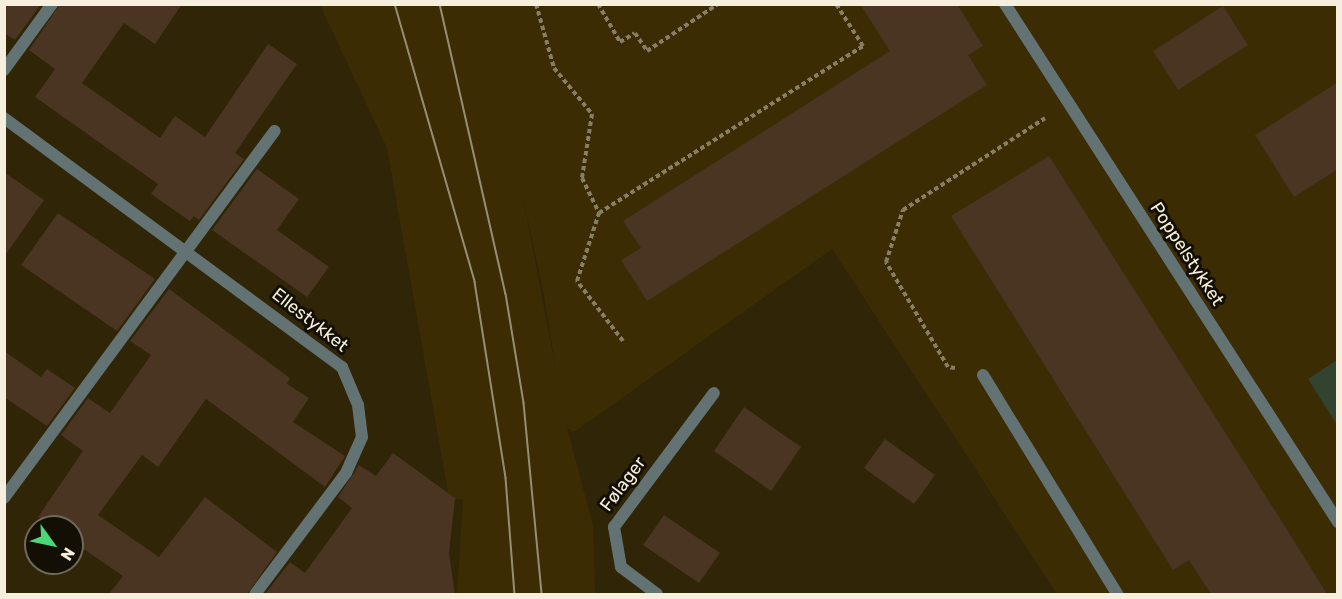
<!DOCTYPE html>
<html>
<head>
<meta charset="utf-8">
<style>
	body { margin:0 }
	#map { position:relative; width:1342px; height:599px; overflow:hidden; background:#302506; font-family:Rubik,sans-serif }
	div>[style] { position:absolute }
	.built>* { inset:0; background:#3b2c04 }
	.green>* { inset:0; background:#32432f }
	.building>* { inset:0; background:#4a3422 }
	.path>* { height:4px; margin-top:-2px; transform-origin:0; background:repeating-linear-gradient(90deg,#877e65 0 4.5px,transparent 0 7.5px) }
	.lane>* { height:12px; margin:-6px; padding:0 6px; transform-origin:6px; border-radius:6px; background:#637373 }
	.street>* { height:12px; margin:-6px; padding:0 6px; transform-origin:6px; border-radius:6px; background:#637373 }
	.tram>* { height:1.5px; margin:-0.75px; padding:0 0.75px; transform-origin:0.75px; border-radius:0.75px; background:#968d75 }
	span { translate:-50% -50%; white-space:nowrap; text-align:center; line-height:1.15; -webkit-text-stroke:6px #140f04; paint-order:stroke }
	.street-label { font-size:18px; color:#f6efde }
	.frame { position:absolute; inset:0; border:6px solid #f6efde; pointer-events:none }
	.north { position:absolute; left:24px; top:515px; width:60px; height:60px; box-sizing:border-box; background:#140f04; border:2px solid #6e695b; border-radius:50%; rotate:123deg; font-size:16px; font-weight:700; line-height:24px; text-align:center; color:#f6efde }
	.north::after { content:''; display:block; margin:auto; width:21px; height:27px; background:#49d778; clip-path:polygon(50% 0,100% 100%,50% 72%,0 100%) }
</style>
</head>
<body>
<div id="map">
	<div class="built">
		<div style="clip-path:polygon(evenodd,320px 5px,1337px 5px,1337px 594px,1057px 594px,832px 249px,574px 432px,567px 428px,593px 525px,595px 594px,457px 594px,463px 500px,449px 498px,387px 148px,320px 5px,523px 197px,544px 296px,558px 382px,558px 381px,523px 197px)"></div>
	</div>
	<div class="green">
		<div style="clip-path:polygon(1337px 360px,1337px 425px,1308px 379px)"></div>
	</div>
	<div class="building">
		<div style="clip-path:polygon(4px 4px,41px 4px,15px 40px,4px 33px)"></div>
		<div style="clip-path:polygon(60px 4px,182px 4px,155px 44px,124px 23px,82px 83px,160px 138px,175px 116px,205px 137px,268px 44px,297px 64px,235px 153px,244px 159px,199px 220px,194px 216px,190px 221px,151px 194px,158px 184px,35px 97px,55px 69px,29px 50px)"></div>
		<div style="clip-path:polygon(860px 4px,957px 4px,983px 46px,968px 55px,987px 85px,647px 301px,621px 260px,641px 248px,623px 221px,890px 51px)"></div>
		<div style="clip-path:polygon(1223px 6px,1248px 45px,1178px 90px,1153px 51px)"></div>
		<div style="clip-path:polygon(1338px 82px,1338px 169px,1294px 197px,1255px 135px)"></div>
		<div style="clip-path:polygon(1049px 156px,1281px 520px,1327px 594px,1211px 594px,1189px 560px,1173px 570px,951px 216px)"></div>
		<div style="clip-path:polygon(257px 169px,299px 199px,277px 230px,329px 267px,307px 297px,212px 230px)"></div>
		<div style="clip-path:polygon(4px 172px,44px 200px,4px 257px)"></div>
		<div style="clip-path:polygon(58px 213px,155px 279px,117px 331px,21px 265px)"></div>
		<div style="clip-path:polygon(169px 289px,290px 378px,287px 384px,309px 398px,293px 422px,345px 456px,325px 487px,206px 399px,158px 467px,142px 455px,98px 515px,159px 557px,205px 497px,277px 552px,247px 594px,109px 594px,123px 576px,72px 541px,72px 527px,52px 527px,38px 517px,83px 451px,61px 435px,88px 398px,110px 413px,151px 355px,130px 341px)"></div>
		<div style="clip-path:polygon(4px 351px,41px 377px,47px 369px,75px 388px,47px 426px,4px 397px)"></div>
		<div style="clip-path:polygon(744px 407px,801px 447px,771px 491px,714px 451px)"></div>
		<div style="clip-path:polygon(885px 439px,935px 475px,914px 504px,864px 468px)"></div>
		<div style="clip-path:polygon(393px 453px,455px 498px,449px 553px,455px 594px,265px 594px,290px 562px,305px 573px,352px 508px,338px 497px,359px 465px,376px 476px)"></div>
		<div style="clip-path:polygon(664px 515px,720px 553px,699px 583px,643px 545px)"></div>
	</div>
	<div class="path">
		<div style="left:536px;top:4px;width:66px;rotate:74.3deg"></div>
		<div style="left:554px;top:68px;width:60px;rotate:50.4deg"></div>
		<div style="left:592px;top:114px;width:65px;rotate:98.9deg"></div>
		<div style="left:582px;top:178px;width:39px;rotate:64deg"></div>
		<div style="left:598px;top:4px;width:44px;rotate:59.9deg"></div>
		<div style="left:620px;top:42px;width:17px;rotate:-31deg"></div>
		<div style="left:635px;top:33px;width:22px;rotate:56deg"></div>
		<div style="left:647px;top:51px;width:85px;rotate:-33.5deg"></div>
		<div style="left:623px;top:341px;width:76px;rotate:-127.5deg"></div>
		<div style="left:577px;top:281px;width:71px;rotate:-72.1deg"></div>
		<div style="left:599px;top:213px;width:312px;rotate:-32.3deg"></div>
		<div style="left:863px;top:46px;width:50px;rotate:-122.7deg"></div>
		<div style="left:955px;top:368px;width:7px;rotate:-172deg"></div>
		<div style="left:948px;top:367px;width:122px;rotate:-120.6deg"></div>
		<div style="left:886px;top:262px;width:55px;rotate:-71.9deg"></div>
		<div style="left:903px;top:210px;width:169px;rotate:-32.9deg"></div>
	</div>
	<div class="lane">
		<div style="left:983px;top:375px;width:257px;rotate:58.5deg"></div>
	</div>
	<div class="street">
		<div style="left:1005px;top:4px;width:616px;rotate:57.26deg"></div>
		<div style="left:4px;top:70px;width:82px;rotate:-54deg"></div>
		<div style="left:4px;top:118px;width:420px;rotate:36.4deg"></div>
		<div style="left:342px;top:367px;width:41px;rotate:67.2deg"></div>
		<div style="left:358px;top:405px;width:32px;rotate:83deg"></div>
		<div style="left:362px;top:437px;width:39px;rotate:114deg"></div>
		<div style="left:346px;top:473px;width:151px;rotate:126.9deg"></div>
		<div style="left:4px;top:498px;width:456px;rotate:-53.6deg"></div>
		<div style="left:657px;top:594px;width:45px;rotate:-143.1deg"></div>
		<div style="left:621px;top:567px;width:41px;rotate:-99.9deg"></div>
		<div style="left:614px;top:527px;width:167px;rotate:-53.3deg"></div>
	</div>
	<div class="tram">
		<div style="left:395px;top:4px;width:289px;rotate:73.9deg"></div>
		<div style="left:475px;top:282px;width:198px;rotate:81deg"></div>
		<div style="left:506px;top:478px;width:116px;rotate:85.6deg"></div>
		<div style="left:440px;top:4px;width:297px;rotate:77.2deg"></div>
		<div style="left:506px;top:294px;width:110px;rotate:80.6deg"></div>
		<div style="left:524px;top:403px;width:192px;rotate:84.6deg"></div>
	</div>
	<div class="street-label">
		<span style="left:1187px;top:254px;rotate:57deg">Poppelstykket</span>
		<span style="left:310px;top:320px;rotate:38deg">Ellestykket</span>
		<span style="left:623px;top:484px;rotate:-53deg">Følager</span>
	</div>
	<div class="frame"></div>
	<div class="north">N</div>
</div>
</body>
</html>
